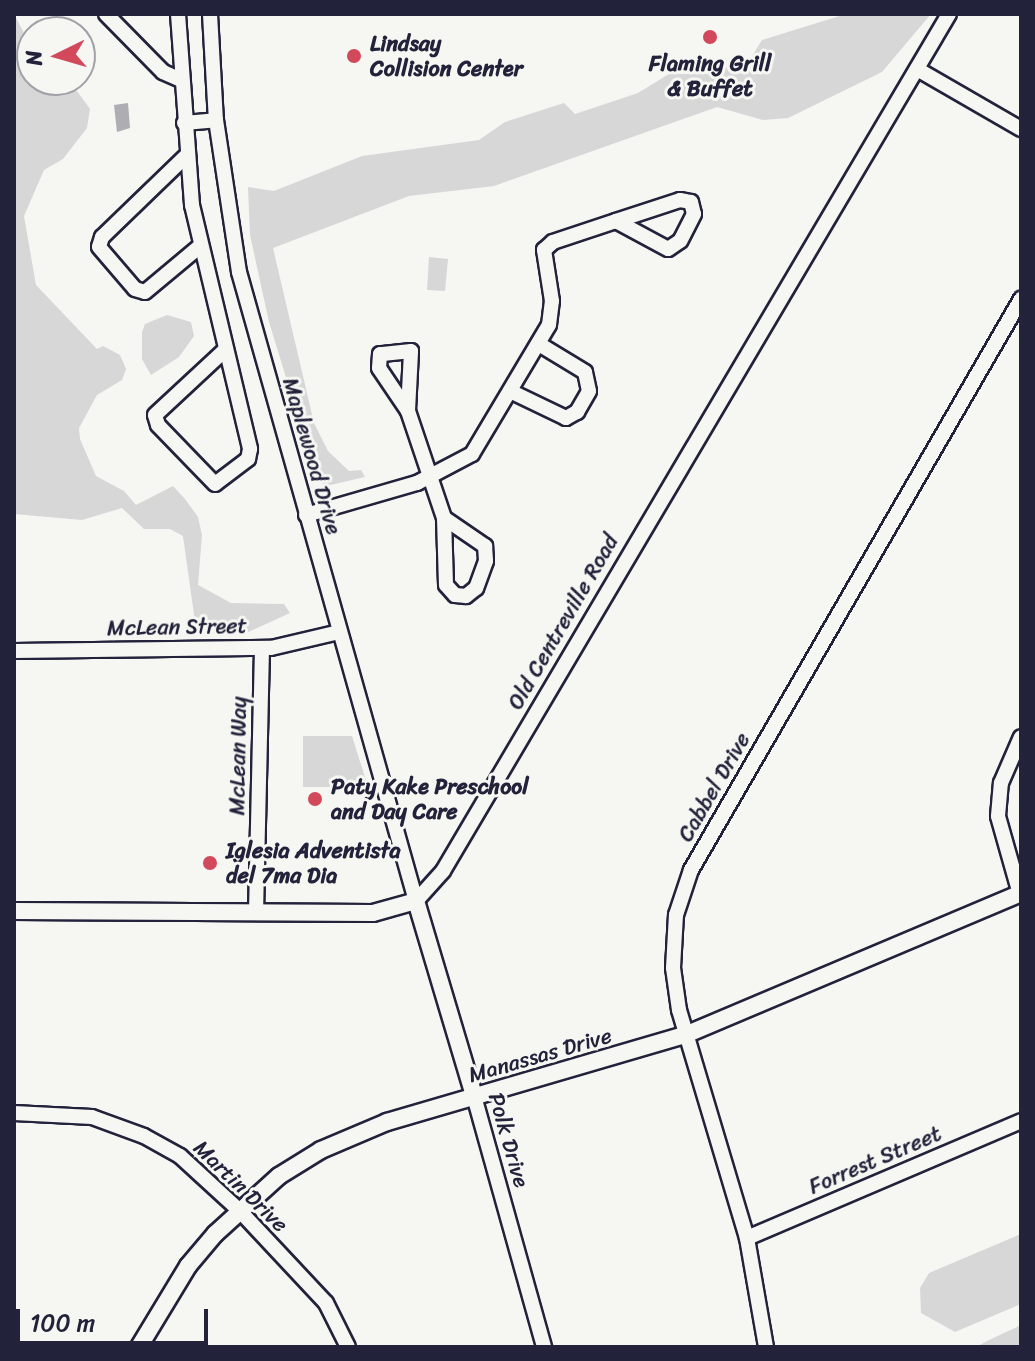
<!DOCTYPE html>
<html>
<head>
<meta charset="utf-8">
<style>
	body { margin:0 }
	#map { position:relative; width:1035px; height:1361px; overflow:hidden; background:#f6f6f2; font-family:Sriracha,sans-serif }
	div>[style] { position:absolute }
	.green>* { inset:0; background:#d7d7d7 }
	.water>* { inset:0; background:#adadb3 }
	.roads { filter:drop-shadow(2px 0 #22223b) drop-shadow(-2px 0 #22223b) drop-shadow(0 2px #22223b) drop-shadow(0 -2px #22223b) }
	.minor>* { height:14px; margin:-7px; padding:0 7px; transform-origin:7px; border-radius:7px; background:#f6f6f2 }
	.major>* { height:16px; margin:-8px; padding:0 8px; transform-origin:8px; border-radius:8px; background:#f6f6f2 }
	.dots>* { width:22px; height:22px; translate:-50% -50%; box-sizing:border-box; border:4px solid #f6f6f2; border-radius:50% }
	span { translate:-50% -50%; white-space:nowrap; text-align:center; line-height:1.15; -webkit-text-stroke:6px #f6f6f2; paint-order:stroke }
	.poi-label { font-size:22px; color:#22223b; font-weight:700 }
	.left { translate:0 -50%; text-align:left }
	.street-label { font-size:22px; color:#22223b }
	.frame { position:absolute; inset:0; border:16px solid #22223b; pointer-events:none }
	.north { position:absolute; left:16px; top:16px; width:80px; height:80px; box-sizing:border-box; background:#f6f6f2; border:2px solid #a1a1a9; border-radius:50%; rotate:265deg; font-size:22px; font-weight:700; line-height:32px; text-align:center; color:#22223b }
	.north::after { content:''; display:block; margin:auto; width:28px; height:36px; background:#d1495b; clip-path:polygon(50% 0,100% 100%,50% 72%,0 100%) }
	.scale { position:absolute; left:16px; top:1309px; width:192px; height:36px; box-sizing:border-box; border:4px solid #22223b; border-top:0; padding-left:10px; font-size:24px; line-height:28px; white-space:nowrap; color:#22223b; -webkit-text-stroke:6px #f6f6f2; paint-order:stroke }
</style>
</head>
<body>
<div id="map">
	<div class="green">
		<div style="clip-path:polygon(14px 14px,32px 48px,32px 80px,69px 80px,90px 109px,87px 128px,63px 159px,44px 170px,24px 216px,36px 285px,97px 349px,103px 346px,120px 355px,126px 369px,122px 380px,97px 395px,79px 428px,80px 439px,96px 476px,124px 491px,136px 505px,173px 486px,185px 499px,198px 517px,202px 535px,198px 585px,231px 603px,284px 604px,290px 613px,244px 634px,196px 629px,183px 536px,170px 529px,144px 529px,122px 508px,82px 520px,14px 514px)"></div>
		<div style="clip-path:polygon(846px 14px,931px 14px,882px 72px,788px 118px,763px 120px,717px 107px,494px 186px,409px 196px,273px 248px,314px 423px,328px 451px,349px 471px,361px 470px,365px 477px,326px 486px,317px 479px,269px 322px,250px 235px,248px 187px,274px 191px,362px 156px,479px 140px,505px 122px,564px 103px,575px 114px,638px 93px,669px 74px,710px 74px,751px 58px,762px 40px)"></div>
		<div style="clip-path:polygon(429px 257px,448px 259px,445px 291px,427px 290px)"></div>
		<div style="clip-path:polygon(167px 315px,191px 322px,194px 336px,179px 357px,151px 375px,142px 359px,142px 332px,145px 324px)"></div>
		<div style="clip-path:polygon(303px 736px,352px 736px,368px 787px,303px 787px)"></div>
		<div style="clip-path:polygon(1021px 1234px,1021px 1304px,955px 1332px,921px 1313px,920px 1288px,929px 1273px)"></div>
		<div style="clip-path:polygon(1021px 1325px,1021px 1347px,976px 1347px,989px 1340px)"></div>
	</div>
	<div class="water">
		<div style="clip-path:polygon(128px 103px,130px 128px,117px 132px,114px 105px)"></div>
	</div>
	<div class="roads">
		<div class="minor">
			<div style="left:106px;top:14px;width:81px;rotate:45.5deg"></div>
			<div style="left:163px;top:72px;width:20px;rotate:24deg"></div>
			<div style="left:178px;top:14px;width:192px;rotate:85.8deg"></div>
			<div style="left:192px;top:205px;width:251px;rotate:76.6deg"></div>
			<div style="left:250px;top:449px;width:10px;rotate:101deg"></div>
			<div style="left:248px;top:459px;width:41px;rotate:142.9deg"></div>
			<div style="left:215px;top:484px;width:82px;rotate:-134deg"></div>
			<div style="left:158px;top:425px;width:10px;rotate:-107deg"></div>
			<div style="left:155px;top:415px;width:96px;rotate:-42.9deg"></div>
			<div style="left:210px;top:14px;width:106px;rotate:86.8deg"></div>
			<div style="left:216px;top:120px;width:154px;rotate:81.4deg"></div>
			<div style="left:239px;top:272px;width:653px;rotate:74.28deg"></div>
			<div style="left:416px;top:901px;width:40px;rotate:-48deg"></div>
			<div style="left:443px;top:871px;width:995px;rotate:-59.44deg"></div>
			<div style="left:917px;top:69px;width:120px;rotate:30deg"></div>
			<div style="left:184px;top:123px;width:32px;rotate:-5deg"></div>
			<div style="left:187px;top:155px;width:118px;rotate:136deg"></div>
			<div style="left:102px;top:237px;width:10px;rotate:107deg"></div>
			<div style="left:99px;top:247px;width:55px;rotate:49.4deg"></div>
			<div style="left:135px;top:289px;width:10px;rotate:17deg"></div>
			<div style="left:145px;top:292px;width:72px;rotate:-39.9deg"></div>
			<div style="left:680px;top:200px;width:11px;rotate:10deg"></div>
			<div style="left:691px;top:202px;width:12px;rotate:76deg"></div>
			<div style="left:694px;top:214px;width:30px;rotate:117deg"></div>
			<div style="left:680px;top:241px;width:14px;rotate:146deg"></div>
			<div style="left:668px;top:249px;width:59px;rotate:-151.7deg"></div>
			<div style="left:616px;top:221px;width:67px;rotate:-18.2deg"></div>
			<div style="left:512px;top:392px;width:60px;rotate:25.7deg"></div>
			<div style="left:566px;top:418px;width:13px;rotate:-29deg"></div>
			<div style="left:577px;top:412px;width:24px;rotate:-60deg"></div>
			<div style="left:589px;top:391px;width:19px;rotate:-102deg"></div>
			<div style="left:585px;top:372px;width:54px;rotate:-148.7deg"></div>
			<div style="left:408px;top:411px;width:60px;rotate:-87.1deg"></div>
			<div style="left:411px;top:351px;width:31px;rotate:174deg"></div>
			<div style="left:380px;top:354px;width:14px;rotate:94deg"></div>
			<div style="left:379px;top:368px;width:52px;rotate:56deg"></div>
			<div style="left:408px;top:411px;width:113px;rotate:71.4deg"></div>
			<div style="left:306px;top:515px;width:116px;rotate:-16.1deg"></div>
			<div style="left:417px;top:483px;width:62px;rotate:-27.8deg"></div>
			<div style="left:472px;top:454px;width:150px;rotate:-59.2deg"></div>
			<div style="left:549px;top:325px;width:24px;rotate:-83deg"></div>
			<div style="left:552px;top:301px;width:52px;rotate:-98.9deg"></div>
			<div style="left:544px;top:250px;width:12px;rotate:-42deg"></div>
			<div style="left:553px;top:242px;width:66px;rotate:-18.4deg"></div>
			<div style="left:444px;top:518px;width:50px;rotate:34.3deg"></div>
			<div style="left:485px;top:546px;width:15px;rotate:86deg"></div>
			<div style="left:486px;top:561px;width:29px;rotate:110deg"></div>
			<div style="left:476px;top:588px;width:13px;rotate:141deg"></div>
			<div style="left:466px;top:596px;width:11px;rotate:-175deg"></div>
			<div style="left:455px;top:595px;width:13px;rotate:-132deg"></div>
			<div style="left:446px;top:585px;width:67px;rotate:-91.7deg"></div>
			<div style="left:14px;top:651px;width:257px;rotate:-0.7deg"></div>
			<div style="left:271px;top:648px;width:70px;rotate:-13.2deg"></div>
			<div style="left:1020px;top:894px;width:81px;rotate:-105.8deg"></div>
			<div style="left:998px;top:816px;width:33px;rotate:-85deg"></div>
			<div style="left:1001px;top:783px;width:50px;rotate:-66.5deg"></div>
			<div style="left:256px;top:913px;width:264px;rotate:-88.7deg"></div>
			<div style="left:474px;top:1096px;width:261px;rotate:74.4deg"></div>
			<div style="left:14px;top:1113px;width:78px;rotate:2.9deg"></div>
			<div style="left:92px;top:1117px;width:55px;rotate:20.1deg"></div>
			<div style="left:144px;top:1136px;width:41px;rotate:29.1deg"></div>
			<div style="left:180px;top:1156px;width:80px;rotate:42.5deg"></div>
			<div style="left:239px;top:1210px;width:127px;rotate:46.9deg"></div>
			<div style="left:326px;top:1303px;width:49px;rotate:63.4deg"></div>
			<div style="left:747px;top:1238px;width:298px;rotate:-23.1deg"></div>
			<div style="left:766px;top:1347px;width:111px;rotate:-99.9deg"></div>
			<div style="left:747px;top:1238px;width:238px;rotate:-106.6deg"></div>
			<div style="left:679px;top:1010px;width:42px;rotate:-98.1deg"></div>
			<div style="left:673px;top:968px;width:53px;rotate:-86.8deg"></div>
			<div style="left:676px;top:915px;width:47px;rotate:-71.6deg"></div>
			<div style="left:691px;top:870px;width:660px;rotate:-59.97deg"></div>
		</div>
		<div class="major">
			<div style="left:14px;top:911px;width:359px;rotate:0.3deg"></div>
			<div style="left:373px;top:913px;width:45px;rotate:-15.6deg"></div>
			<div style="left:416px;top:901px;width:203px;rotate:73.4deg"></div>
			<div style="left:139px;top:1347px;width:95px;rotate:-58.8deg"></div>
			<div style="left:188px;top:1266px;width:42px;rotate:-49.8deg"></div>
			<div style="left:215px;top:1234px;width:86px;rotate:-42.2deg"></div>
			<div style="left:279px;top:1176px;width:49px;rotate:-31.8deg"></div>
			<div style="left:321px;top:1150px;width:72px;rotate:-23deg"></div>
			<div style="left:387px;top:1122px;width:310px;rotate:-16.3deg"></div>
			<div style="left:685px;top:1035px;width:365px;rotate:-22.9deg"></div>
		</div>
	</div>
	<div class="dots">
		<div style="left:710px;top:37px;background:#d1495b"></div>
		<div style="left:354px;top:56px;background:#d1495b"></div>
		<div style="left:315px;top:799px;background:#d1495b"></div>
		<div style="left:210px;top:863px;background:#d1495b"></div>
	</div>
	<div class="poi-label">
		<span class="left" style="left:370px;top:56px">Lindsay<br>Collision Center</span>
		<span style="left:710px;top:76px">Flaming Grill<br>&amp; Buffet</span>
		<span class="left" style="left:331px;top:799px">Paty Kake Preschool<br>and Day Care</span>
		<span class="left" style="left:226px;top:863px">Iglesia Adventista<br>del 7ma Dia</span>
	</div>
	<div class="street-label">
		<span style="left:312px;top:456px;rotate:74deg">Maplewood Drive</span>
		<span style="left:563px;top:622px;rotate:-60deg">Old Centreville Road</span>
		<span style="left:177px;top:627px;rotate:-1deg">McLean Street</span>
		<span style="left:238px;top:756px;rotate:-89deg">McLean Way</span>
		<span style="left:714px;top:787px;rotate:-60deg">Cabbel Drive</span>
		<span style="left:540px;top:1055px;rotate:-16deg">Manassas Drive</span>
		<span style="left:509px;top:1140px;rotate:74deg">Polk Drive</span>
		<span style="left:875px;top:1160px;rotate:-23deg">Forrest Street</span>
		<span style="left:241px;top:1186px;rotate:44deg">Martin Drive</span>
	</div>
	<div class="frame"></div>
	<div class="north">N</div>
	<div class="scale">100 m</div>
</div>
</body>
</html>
